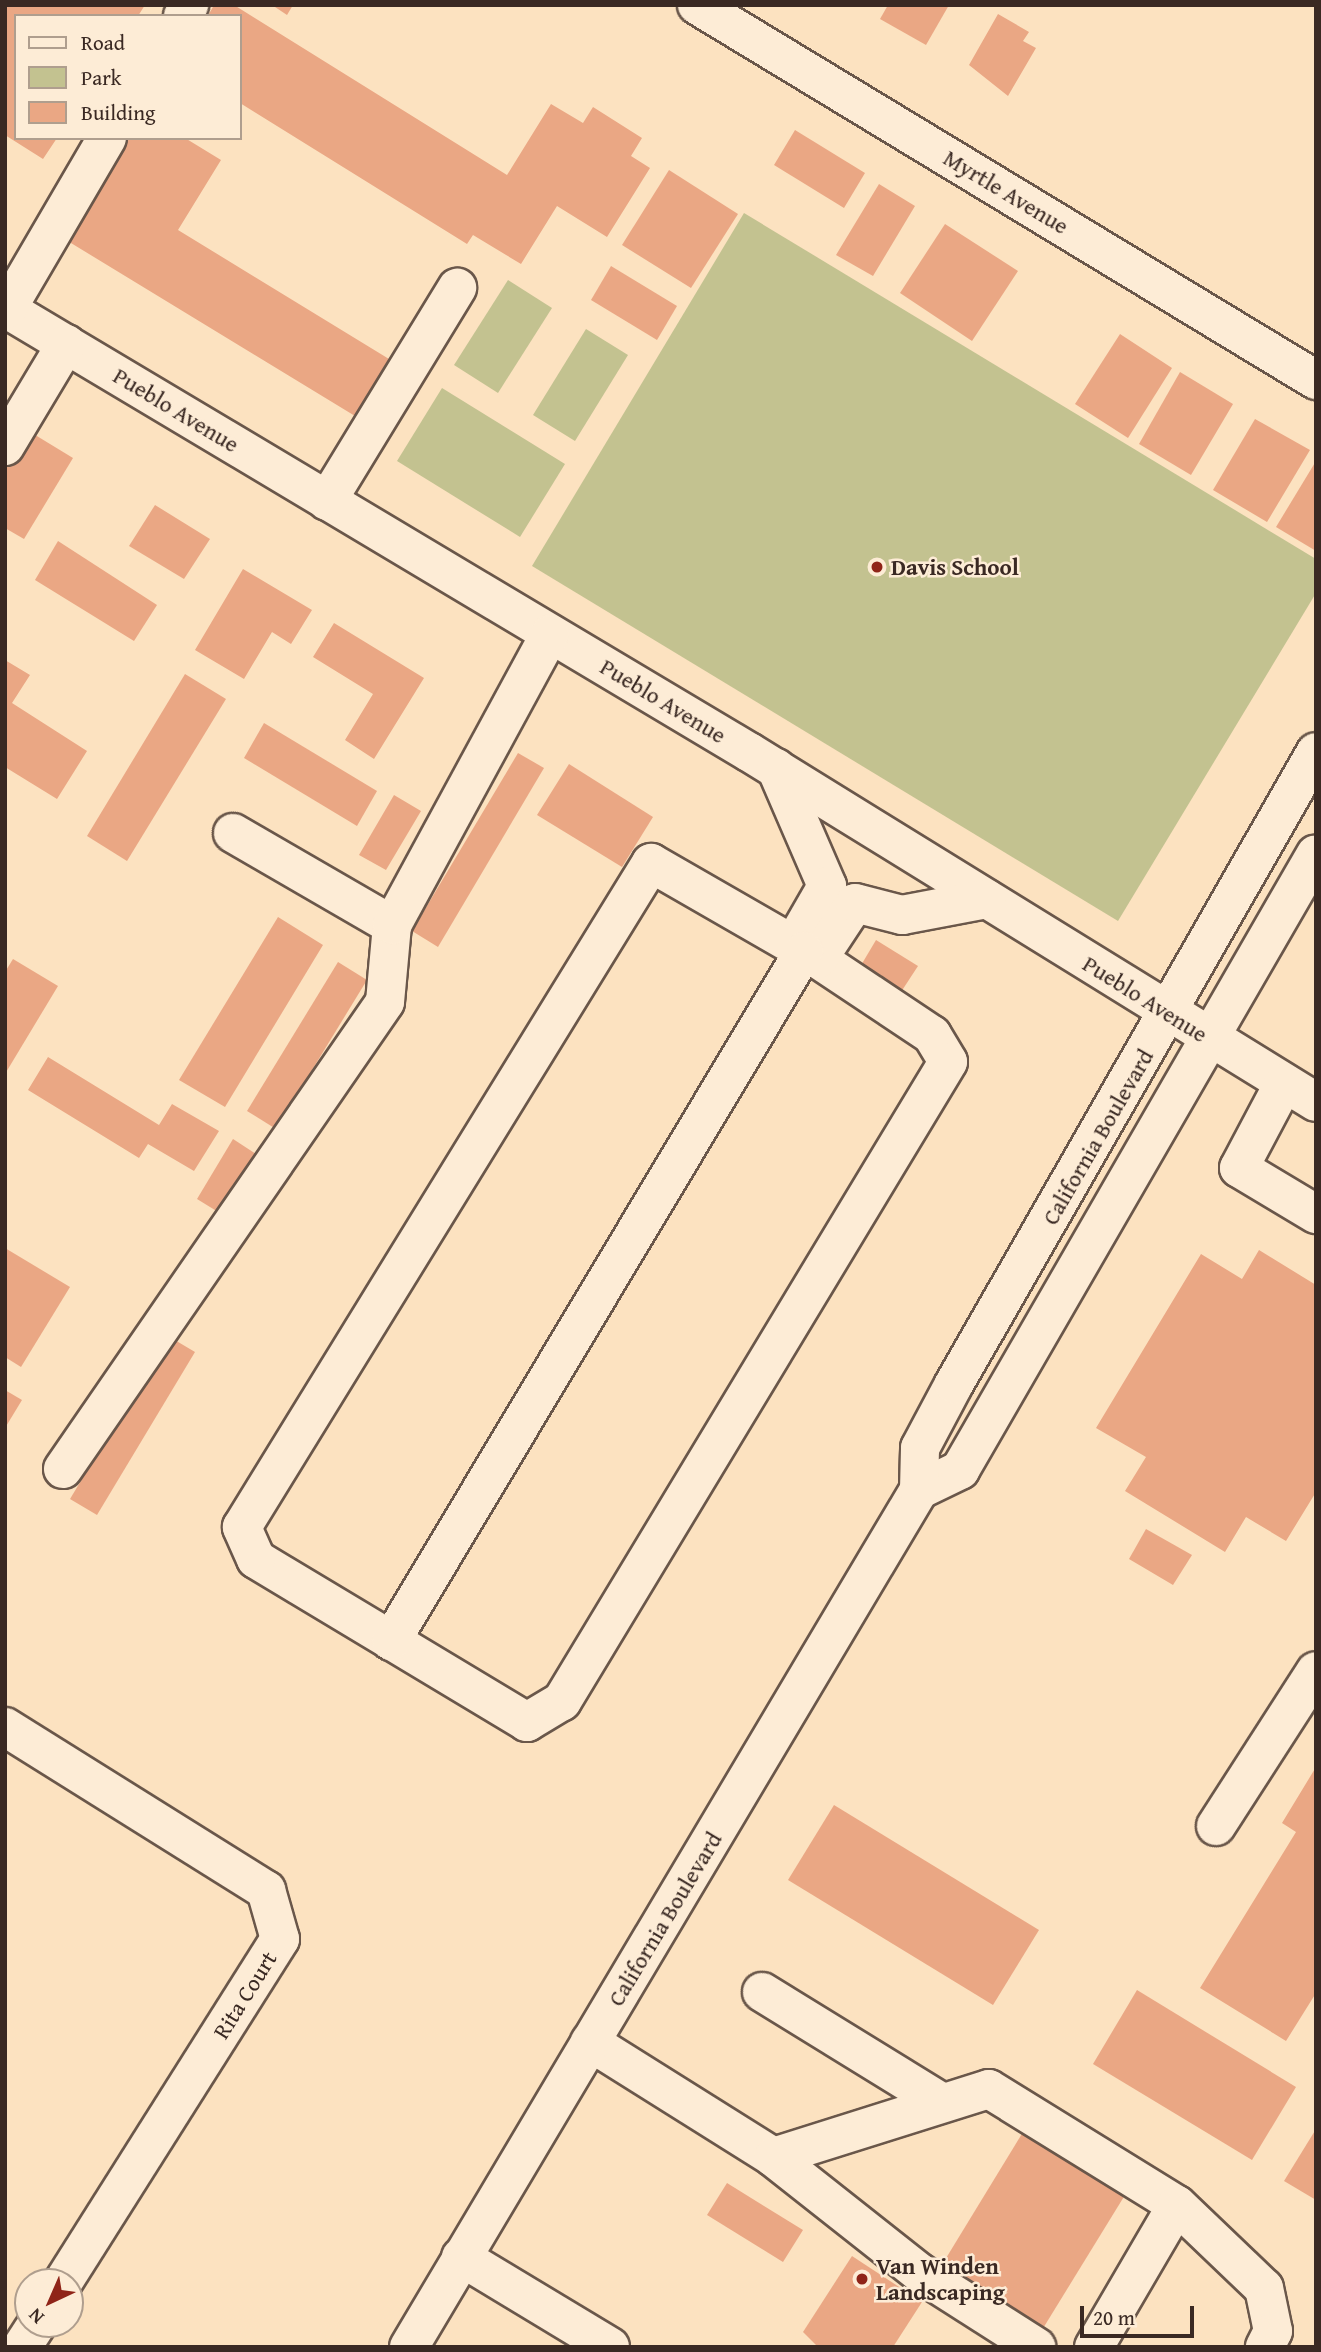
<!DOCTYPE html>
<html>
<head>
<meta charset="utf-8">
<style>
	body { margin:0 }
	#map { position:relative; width:1321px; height:2352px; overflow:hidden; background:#fce2c0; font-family:"Gentium Book Plus",serif }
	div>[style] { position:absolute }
	.green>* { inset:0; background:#c3c290 }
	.building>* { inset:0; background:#eaa784 }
	.roads { filter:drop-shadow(2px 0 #6a574a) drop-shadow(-2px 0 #6a574a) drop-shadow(0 2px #6a574a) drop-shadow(0 -2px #6a574a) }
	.minor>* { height:38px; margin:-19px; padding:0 19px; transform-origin:19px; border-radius:19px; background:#fdecd6 }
	.dots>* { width:19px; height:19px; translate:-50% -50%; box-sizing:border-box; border:4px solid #fdecd6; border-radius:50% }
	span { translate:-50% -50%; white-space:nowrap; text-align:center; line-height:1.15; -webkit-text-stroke:5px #fdecd6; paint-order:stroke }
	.street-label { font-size:23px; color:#3a2923 }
	.poi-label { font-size:23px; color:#3a2923; font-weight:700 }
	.left { translate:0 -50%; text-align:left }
	.frame { position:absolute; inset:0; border:7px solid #3a2923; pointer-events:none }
	.legend { position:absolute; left:14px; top:14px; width:228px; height:126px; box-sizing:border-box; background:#fdecd6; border:2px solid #af9e8e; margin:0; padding:9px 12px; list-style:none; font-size:21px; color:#3a2923 }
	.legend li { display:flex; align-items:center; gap:14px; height:35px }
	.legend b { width:35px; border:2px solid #af9e8e }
	.north { position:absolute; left:14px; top:2268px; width:70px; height:70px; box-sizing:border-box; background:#fdecd6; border:2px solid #af9e8e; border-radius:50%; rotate:224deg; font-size:19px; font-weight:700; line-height:28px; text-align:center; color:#3a2923 }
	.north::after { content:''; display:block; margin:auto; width:24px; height:32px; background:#8f2418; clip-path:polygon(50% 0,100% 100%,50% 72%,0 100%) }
	.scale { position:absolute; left:1080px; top:2306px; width:114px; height:32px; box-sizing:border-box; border:4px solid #3a2923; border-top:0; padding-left:9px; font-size:21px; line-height:24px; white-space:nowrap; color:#3a2923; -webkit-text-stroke:5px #fdecd6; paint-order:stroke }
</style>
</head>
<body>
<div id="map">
	<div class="green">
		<div style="clip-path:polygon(744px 213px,1316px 559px,1316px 593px,1118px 921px,532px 566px)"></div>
		<div style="clip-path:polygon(508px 280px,552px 308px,498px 393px,454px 365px)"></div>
		<div style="clip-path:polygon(586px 329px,628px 355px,575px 441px,533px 415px)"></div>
		<div style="clip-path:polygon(442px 388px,565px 464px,520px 537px,397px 461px)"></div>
	</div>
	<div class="building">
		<div style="clip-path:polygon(5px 5px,145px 5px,138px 16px,16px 16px,16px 138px,57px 138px,43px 159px,5px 135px)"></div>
		<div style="clip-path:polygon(214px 5px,234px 5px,507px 175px,551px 104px,583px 123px,593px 107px,642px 138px,631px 156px,650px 168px,607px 237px,557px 206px,521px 264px,473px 235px,467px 244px,240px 103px,240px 16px,208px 16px)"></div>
		<div style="clip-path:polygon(272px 5px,293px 5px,287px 15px)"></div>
		<div style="clip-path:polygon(888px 5px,949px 5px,926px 45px,880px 19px)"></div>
		<div style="clip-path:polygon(998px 14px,1029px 32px,1023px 41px,1036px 48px,1008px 96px,969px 65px)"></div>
		<div style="clip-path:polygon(795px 130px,865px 173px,844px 208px,774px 165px)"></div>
		<div style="clip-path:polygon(128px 138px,185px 138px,221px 160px,178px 230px,389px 359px,355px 416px,66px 240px)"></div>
		<div style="clip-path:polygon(669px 170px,738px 214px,691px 288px,622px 245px)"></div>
		<div style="clip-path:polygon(879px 184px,915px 206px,873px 276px,836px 255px)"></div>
		<div style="clip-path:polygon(945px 224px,1018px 271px,972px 341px,900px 293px)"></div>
		<div style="clip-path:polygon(611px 266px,677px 306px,657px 340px,591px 300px)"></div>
		<div style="clip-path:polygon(1120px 334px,1172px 368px,1128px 438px,1075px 404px)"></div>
		<div style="clip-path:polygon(1180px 372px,1233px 404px,1191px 475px,1139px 444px)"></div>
		<div style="clip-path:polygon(1255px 419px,1310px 450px,1267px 522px,1213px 490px)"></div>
		<div style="clip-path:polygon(27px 430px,73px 458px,24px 539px,5px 528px,5px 465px)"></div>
		<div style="clip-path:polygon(1316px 461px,1316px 551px,1276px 527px)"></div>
		<div style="clip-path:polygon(155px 505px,210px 539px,184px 579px,129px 546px)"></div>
		<div style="clip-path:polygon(58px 541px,157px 605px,134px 641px,35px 580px)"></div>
		<div style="clip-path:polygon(243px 569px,312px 610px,291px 644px,272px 632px,244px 679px,195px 650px)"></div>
		<div style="clip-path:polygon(334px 623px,424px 678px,374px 759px,345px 740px,373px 694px,313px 657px)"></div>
		<div style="clip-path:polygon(5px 660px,30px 675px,12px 703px,87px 751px,57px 799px,5px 767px)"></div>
		<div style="clip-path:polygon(185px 674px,226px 699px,127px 861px,87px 836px)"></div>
		<div style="clip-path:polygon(264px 723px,377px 791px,357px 826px,244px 758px)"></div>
		<div style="clip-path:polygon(518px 753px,544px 768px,438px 947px,412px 931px)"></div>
		<div style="clip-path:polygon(569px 764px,653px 817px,622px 867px,537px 815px)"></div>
		<div style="clip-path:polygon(394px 795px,421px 811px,386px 870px,359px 855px)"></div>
		<div style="clip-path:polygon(278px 917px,323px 945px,225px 1107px,179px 1080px)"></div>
		<div style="clip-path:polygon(876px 940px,918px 966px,901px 992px,860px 967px)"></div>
		<div style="clip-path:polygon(13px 959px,58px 986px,5px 1074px,5px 972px)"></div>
		<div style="clip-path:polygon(338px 962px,367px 980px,276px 1129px,247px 1111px)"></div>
		<div style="clip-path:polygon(48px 1057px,159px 1125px,172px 1104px,219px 1131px,194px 1171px,148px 1144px,139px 1158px,28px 1090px)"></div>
		<div style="clip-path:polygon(233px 1139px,259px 1156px,223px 1215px,197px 1199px)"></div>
		<div style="clip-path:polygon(5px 1248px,70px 1287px,21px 1367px,5px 1357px)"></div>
		<div style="clip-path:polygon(1259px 1250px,1316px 1285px,1316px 1492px,1286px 1541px,1246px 1517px,1225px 1552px,1125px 1491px,1146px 1457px,1096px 1428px,1201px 1254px,1242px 1279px)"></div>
		<div style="clip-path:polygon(168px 1336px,195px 1352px,97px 1515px,70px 1499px)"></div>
		<div style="clip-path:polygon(5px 1390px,22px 1400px,5px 1428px)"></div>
		<div style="clip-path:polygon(1146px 1529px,1192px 1555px,1173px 1585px,1129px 1559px)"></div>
		<div style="clip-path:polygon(1316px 1767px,1316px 1993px,1286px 2041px,1200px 1988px,1296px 1832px,1282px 1823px)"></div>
		<div style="clip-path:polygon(834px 1805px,1039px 1930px,993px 2005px,788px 1880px)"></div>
		<div style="clip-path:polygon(1137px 1990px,1296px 2087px,1252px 2160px,1093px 2064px)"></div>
		<div style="clip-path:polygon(1031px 2119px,1133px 2182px,1042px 2330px,940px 2268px)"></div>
		<div style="clip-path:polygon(1316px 2129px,1316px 2200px,1284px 2181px)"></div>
		<div style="clip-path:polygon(727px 2183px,803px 2230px,783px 2262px,707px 2215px)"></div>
		<div style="clip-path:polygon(852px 2256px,922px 2302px,893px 2347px,818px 2347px,803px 2332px)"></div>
	</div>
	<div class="roads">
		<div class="minor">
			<div style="left:697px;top:5px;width:724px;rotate:31.21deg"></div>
			<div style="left:183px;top:16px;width:13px;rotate:-61deg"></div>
			<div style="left:5px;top:308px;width:866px;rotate:30.83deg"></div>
			<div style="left:749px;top:752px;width:666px;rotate:31.69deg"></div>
			<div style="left:7px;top:309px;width:198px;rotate:-59.7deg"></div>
			<div style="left:5px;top:446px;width:119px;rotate:-59.1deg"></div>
			<div style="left:327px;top:501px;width:250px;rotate:-58.6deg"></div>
			<div style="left:776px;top:768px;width:129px;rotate:66.6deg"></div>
			<div style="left:827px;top:886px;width:68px;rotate:120deg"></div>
			<div style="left:233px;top:833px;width:184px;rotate:30.1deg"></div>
			<div style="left:651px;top:863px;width:193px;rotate:29.9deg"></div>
			<div style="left:818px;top:959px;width:137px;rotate:33.7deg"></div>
			<div style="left:932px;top:1035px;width:31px;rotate:59deg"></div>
			<div style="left:948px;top:1062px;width:747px;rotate:121.13deg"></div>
			<div style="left:562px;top:1701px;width:41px;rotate:149deg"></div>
			<div style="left:527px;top:1722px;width:316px;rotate:-149deg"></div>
			<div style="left:256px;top:1559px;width:35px;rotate:-114deg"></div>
			<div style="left:242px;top:1527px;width:780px;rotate:-58.37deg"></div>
			<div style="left:818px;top:959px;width:67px;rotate:-56.5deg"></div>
			<div style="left:855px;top:903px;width:49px;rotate:14.3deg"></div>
			<div style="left:902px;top:915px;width:86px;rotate:-10.7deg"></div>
			<div style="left:1284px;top:1083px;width:96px;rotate:117.9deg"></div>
			<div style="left:1239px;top:1168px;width:90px;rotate:30.9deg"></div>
			<div style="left:63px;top:1469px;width:567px;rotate:-55.41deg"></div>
			<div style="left:385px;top:1002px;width:77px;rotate:-84.8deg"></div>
			<div style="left:392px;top:925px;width:331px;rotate:-61.5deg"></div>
			<div style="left:919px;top:1490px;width:46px;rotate:-26deg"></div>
			<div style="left:960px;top:1470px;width:711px;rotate:-59.98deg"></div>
			<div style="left:391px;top:1641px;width:804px;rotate:-59.1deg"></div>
			<div style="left:5px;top:1727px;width:308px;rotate:32deg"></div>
			<div style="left:266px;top:1890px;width:51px;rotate:74.1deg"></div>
			<div style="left:280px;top:1939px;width:406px;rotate:122.3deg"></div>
			<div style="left:1216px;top:1826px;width:184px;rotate:-57.2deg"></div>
			<div style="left:762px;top:1992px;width:208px;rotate:31.6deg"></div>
			<div style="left:590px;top:2042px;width:216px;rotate:32.1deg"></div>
			<div style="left:773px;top:2157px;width:187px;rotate:38.3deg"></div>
			<div style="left:920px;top:2273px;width:138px;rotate:32.5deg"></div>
			<div style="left:773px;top:2157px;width:226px;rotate:-17.5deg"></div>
			<div style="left:989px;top:2089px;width:221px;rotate:31.7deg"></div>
			<div style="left:461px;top:2257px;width:174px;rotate:31.1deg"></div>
			<div style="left:22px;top:2347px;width:27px;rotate:-57deg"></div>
			<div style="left:409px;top:2347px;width:997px;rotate:-59.24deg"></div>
			<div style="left:919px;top:1490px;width:42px;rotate:-88.6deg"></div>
			<div style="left:920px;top:1448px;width:72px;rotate:-62deg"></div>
			<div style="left:954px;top:1384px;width:728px;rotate:-60.2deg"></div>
			<div style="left:1094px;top:2347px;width:164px;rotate:-59.7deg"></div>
			<div style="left:1177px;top:2205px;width:120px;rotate:43.7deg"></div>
			<div style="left:1264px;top:2288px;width:44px;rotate:78.2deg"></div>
			<div style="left:1273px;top:2331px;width:18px;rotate:117deg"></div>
		</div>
	</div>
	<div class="dots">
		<div style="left:877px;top:567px;background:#8f2418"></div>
		<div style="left:862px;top:2279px;background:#8f2418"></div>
	</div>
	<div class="street-label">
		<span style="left:1006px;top:192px;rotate:31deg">Myrtle Avenue</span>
		<span style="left:176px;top:410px;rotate:31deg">Pueblo Avenue</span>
		<span style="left:663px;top:701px;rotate:31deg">Pueblo Avenue</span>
		<span style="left:1145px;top:999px;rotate:32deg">Pueblo Avenue</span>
		<span style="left:1098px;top:1137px;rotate:-60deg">California Boulevard</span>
		<span style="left:665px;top:1919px;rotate:-59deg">California Boulevard</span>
		<span style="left:245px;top:1995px;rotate:-58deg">Rita Court</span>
	</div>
	<div class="poi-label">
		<span class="left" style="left:891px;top:567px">Davis School</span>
		<span class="left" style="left:876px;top:2279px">Van Winden<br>Landscaping</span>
	</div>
	<div class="frame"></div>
	<ul class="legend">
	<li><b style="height:9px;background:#fdecd6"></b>Road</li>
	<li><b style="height:19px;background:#c3c290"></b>Park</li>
	<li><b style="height:19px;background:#eaa784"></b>Building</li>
	</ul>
	<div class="north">N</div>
	<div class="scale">20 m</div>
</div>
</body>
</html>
